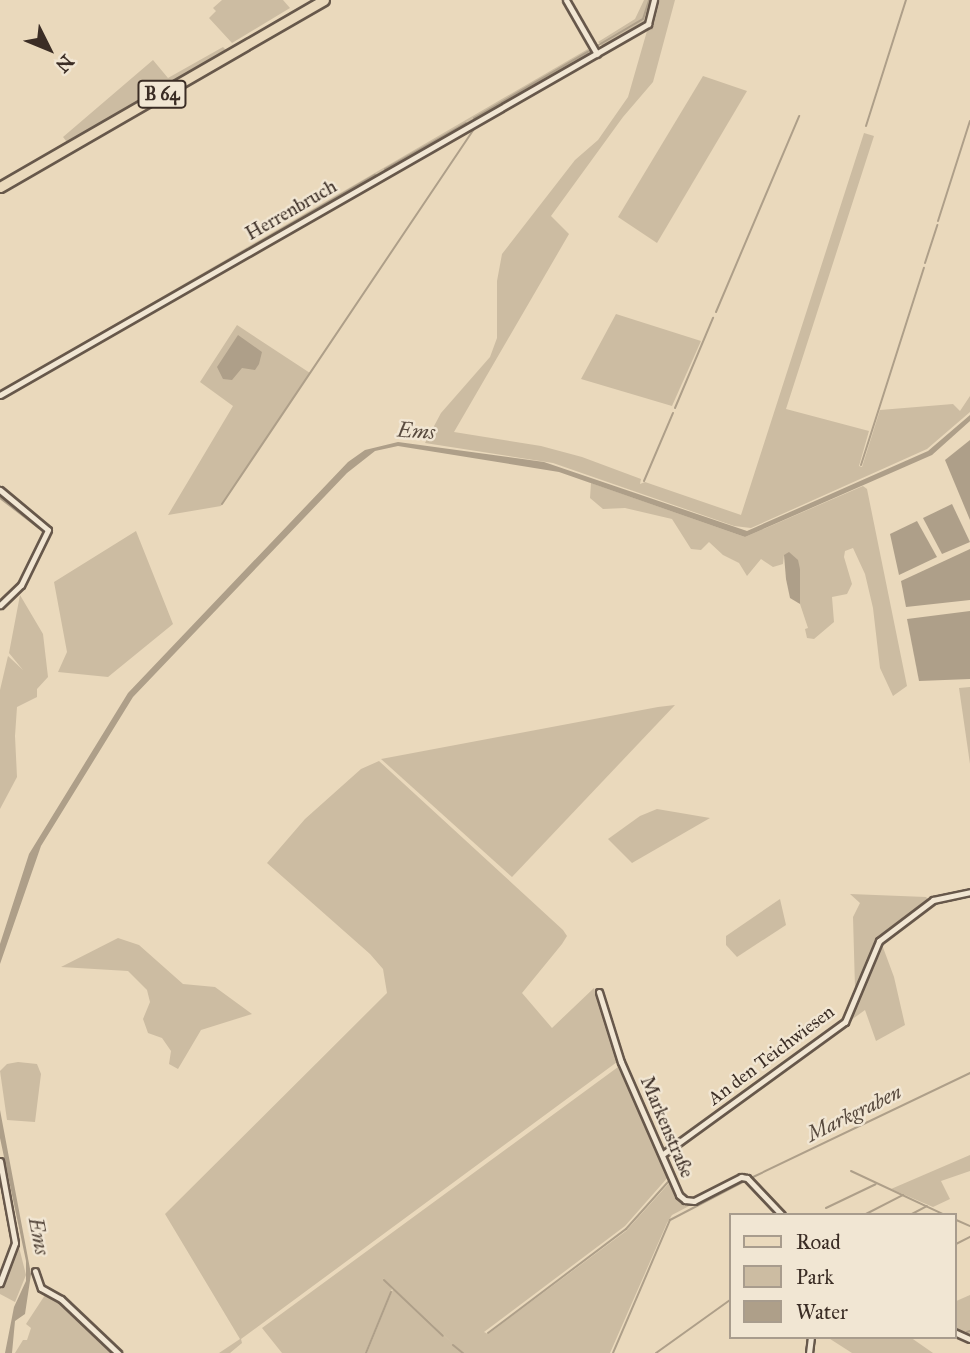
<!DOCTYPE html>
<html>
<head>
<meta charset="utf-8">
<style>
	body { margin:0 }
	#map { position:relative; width:970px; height:1353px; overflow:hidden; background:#ead9bc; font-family:"IM FELL Great Primer",serif }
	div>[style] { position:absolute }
	.green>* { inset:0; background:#ccbca2 }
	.water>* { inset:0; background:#ae9f89 }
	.stream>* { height:2px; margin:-1px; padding:0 1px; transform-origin:1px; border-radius:1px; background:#ae9f89 }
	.roads { filter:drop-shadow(2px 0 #67584b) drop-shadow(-2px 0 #67584b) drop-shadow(0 2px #67584b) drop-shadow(0 -2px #67584b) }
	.street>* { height:5px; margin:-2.5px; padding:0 2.5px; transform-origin:2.5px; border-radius:2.5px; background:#f1e6d3 }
	.primary>* { height:9px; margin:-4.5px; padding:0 4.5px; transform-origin:4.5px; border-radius:4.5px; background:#ead9bc }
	span { translate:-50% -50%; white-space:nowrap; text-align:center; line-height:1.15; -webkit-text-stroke:5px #f1e6d3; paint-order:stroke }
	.shield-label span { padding:2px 5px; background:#f1e6d3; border:2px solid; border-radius:5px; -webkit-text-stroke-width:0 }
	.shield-label { font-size:18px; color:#3b2d25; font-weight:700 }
	.street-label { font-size:19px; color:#3b2d25 }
	.water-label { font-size:21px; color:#584a3e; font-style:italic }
	.legend { position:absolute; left:729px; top:1213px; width:228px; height:126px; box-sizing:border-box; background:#f1e6d3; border:2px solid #a89c8d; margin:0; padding:9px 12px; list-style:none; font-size:21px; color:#3b2d25 }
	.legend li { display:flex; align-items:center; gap:14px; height:35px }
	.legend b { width:35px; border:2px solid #a89c8d }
	.north { position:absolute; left:14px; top:14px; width:70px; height:70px; -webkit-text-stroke:5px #f1e6d3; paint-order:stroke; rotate:133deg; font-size:19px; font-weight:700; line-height:28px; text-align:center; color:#3b2d25 }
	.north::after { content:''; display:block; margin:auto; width:24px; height:32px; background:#3b2d25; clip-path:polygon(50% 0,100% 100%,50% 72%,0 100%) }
</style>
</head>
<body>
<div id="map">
	<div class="green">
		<div style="clip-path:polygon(222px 0,283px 0,290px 8px,232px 43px,209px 18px,216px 11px,213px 8px)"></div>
		<div style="clip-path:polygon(644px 0,675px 0,653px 82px,623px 117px,551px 216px,569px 234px,454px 432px,541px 446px,582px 457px,641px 479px,640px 484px,645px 482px,741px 515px,864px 133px,874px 136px,786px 409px,869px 431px,859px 466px,862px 467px,880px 410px,953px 404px,960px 411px,970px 396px,970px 412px,927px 449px,751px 528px,734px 526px,553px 463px,425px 443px,441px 413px,490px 357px,497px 338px,497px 281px,502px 254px,575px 160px,598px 140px,628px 97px,649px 24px,604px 47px,598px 42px,635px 19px)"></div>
		<div style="clip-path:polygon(223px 47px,227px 51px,67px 142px,63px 137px,153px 60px,168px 78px)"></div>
		<div style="clip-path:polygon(588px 49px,589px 57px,0 394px,0 391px)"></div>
		<div style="clip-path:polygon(703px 76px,747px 91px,657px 243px,618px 217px)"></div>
		<div style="clip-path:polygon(616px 314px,701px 341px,672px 406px,581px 379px)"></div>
		<div style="clip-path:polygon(237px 325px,310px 373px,221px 506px,168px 515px,233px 406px,200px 382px)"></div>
		<div style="clip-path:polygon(591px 483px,745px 537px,863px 486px,867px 489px,907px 686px,893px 696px,880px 668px,873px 608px,865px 574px,853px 548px,845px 551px,844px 557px,852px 584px,847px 594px,832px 597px,834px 622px,814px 639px,807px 638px,805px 629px,808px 628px,800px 604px,800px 569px,784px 555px,783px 564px,773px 567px,761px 559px,747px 576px,739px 563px,723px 555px,709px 542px,701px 550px,691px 549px,672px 519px,625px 508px,603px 509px,590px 498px)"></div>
		<div style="clip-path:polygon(136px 531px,173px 624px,108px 677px,58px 672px,67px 652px,54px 582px)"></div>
		<div style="clip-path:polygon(20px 595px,43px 634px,48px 677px,37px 689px,37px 697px,17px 707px,15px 736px,17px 777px,0 809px,0 690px,8px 656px,23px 670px,9px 653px)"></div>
		<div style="clip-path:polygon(970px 687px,970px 764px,959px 688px)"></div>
		<div style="clip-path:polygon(675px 705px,512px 877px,381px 759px,658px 707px)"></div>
		<div style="clip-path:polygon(379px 761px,563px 930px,567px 936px,562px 944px,522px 993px,552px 1028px,594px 988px,617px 1062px,241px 1339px,242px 1343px,230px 1353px,219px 1353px,240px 1339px,165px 1214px,387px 993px,383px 969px,370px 954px,267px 863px,305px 819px,361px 769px)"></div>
		<div style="clip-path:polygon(657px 809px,710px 818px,632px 863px,608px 839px,640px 816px)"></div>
		<div style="clip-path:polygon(850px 894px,926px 897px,929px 900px,877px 940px,855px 988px,853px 917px,860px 903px)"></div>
		<div style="clip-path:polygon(780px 899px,786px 925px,737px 957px,726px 945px,726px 936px)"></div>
		<div style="clip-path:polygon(118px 938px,139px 945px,183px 984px,215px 987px,252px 1014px,201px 1030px,178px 1069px,169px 1064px,171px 1051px,162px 1038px,148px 1033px,143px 1019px,150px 1002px,147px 990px,128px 971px,61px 967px)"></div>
		<div style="clip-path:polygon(881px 942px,894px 977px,905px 1025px,876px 1041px,865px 1010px,847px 1023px)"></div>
		<div style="clip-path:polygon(18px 1062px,37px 1064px,41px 1074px,35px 1122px,7px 1120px,0 1071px,7px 1064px)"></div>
		<div style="clip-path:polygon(618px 1067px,669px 1176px,625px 1226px,484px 1332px,488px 1334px,626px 1231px,671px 1181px,683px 1202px,691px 1205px,672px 1215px,667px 1223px,610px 1353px,367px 1353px,393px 1289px,452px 1343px,383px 1278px,392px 1289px,365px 1353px,282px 1353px,262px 1328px)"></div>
		<div style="clip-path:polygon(970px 1155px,970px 1171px,941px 1181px,950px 1199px,933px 1207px,891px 1189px)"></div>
		<div style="clip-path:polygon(16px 1235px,26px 1275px,15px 1302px,0 1294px,0 1287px,14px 1254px)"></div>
		<div style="clip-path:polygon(47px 1292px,61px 1301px,114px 1353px,15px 1353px,23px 1340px,27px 1340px,31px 1328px,26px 1324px)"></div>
		<div style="clip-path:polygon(970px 1295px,970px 1337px,954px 1330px,954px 1302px)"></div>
		<div style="clip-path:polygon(827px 1337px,910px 1337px,933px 1353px,852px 1353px)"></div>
	</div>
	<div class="water">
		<div style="clip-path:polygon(238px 335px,262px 352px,259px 364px,255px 370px,242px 368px,232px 380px,223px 379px,217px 367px)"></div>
		<div style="clip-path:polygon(970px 415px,970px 421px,932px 455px,745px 537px,559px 472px,398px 446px,375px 451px,347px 473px,133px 697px,41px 846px,0 964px,0 944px,29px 854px,128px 693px,348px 462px,365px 450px,398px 442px,544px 462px,747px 531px,928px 451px)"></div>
		<div style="clip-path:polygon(970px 440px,970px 520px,945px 460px)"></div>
		<div style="clip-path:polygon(952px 504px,970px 542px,942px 554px,923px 518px)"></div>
		<div style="clip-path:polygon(917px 521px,937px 557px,899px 575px,890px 534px)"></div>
		<div style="clip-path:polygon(970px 549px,970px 600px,906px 607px,901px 581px)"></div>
		<div style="clip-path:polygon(789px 552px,798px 560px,800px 569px,800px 604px,790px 598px,786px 579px,784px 555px)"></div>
		<div style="clip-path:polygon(970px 611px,970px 679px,919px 681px,907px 619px)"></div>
		<div style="clip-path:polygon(0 1110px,31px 1274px,25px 1314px,15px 1321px,12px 1353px,5px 1353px,14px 1307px,26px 1281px,26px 1261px,0 1138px)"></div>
	</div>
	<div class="stream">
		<div style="left:597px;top:46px;width:53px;rotate:-30.4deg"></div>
		<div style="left:643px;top:19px;width:20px;rotate:-72deg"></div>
		<div style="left:474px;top:118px;width:133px;rotate:-30.2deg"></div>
		<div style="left:866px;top:126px;width:132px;rotate:-72.4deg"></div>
		<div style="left:385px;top:169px;width:93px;rotate:-29.6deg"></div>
		<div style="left:938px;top:221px;width:105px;rotate:-72.3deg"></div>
		<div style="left:925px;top:263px;width:40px;rotate:-72deg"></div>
		<div style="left:141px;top:311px;width:271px;rotate:-30.2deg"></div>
		<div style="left:716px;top:312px;width:213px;rotate:-67deg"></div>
		<div style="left:92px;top:339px;width:49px;rotate:-29.2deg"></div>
		<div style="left:675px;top:408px;width:98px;rotate:-67.1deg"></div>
		<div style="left:861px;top:465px;width:207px;rotate:-72.3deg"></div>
		<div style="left:644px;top:481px;width:74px;rotate:-66.9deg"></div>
		<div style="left:0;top:498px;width:49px;rotate:37.6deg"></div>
		<div style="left:222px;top:504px;width:453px;rotate:-56.1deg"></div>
		<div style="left:851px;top:1171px;width:104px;rotate:25.1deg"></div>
		<div style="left:751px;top:1178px;width:243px;rotate:-25.6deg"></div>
		<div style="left:826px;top:1208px;width:55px;rotate:-25.6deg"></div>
		<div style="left:864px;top:1215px;width:44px;rotate:-27.1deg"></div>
		<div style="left:910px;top:1215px;width:19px;rotate:-28deg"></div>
		<div style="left:954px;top:1219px;width:17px;rotate:24deg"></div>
		<div style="left:954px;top:1245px;width:18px;rotate:-27deg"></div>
		<div style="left:384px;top:1280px;width:81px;rotate:43.5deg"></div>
		<div style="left:967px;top:1332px;width:3px;rotate:-18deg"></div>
		<div style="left:488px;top:1333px;width:173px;rotate:-37deg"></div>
		<div style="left:626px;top:1229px;width:63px;rotate:-48.2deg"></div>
		<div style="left:453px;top:1345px;width:13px;rotate:39deg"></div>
		<div style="left:366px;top:1353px;width:66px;rotate:-67.7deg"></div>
		<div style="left:613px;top:1353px;width:145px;rotate:-66.8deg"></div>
		<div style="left:670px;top:1220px;width:82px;rotate:-27.5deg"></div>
		<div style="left:656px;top:1353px;width:91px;rotate:-35.6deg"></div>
	</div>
	<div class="roads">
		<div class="street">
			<div style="left:566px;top:0;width:62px;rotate:60.1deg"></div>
			<div style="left:0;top:395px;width:747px;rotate:-29.79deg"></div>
			<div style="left:648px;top:24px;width:25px;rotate:-76deg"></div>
			<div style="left:0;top:490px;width:62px;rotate:39.8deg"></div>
			<div style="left:48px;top:530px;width:61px;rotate:116.1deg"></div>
			<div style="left:21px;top:585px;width:29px;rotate:136deg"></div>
			<div style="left:599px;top:992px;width:73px;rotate:72.6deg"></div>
			<div style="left:621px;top:1062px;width:145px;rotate:66.4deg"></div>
			<div style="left:679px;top:1195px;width:8px;rotate:40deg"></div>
			<div style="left:685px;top:1200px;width:9px;rotate:6deg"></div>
			<div style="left:694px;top:1201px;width:53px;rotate:-27.1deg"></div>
			<div style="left:741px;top:1177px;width:6px;rotate:9deg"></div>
			<div style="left:747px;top:1178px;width:51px;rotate:46.6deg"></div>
			<div style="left:663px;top:1154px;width:225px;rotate:-36deg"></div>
			<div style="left:845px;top:1022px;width:88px;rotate:-67.2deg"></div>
			<div style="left:879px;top:941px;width:68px;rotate:-37.2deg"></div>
			<div style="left:933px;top:900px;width:38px;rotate:-12deg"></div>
			<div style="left:0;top:1161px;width:83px;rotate:79.6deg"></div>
			<div style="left:15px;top:1243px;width:43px;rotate:110.6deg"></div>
			<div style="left:35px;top:1271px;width:18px;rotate:71deg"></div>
			<div style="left:41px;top:1288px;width:23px;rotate:29deg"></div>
			<div style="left:61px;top:1299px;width:79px;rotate:43.5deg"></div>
			<div style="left:954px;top:1332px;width:17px;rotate:24deg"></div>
			<div style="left:809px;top:1353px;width:16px;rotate:-83deg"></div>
		</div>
		<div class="primary">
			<div style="left:0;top:187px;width:374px;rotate:-30deg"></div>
		</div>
	</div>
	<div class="shield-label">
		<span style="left:162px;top:94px">B 64</span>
	</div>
	<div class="street-label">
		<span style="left:291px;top:210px;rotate:-30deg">Herrenbruch</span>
		<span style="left:771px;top:1055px;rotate:-37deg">An den Teichwiesen</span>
		<span style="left:667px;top:1127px;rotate:67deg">Markenstraße</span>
	</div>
	<div class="water-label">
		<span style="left:416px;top:431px;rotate:4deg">Ems</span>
		<span style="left:854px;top:1113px;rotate:-26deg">Markgraben</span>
		<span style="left:39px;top:1236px;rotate:79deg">Ems</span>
	</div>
	<ul class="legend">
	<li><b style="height:9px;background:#ead9bc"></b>Road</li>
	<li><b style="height:19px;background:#ccbca2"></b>Park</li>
	<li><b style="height:19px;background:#ae9f89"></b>Water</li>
	</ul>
	<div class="north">N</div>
</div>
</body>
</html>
